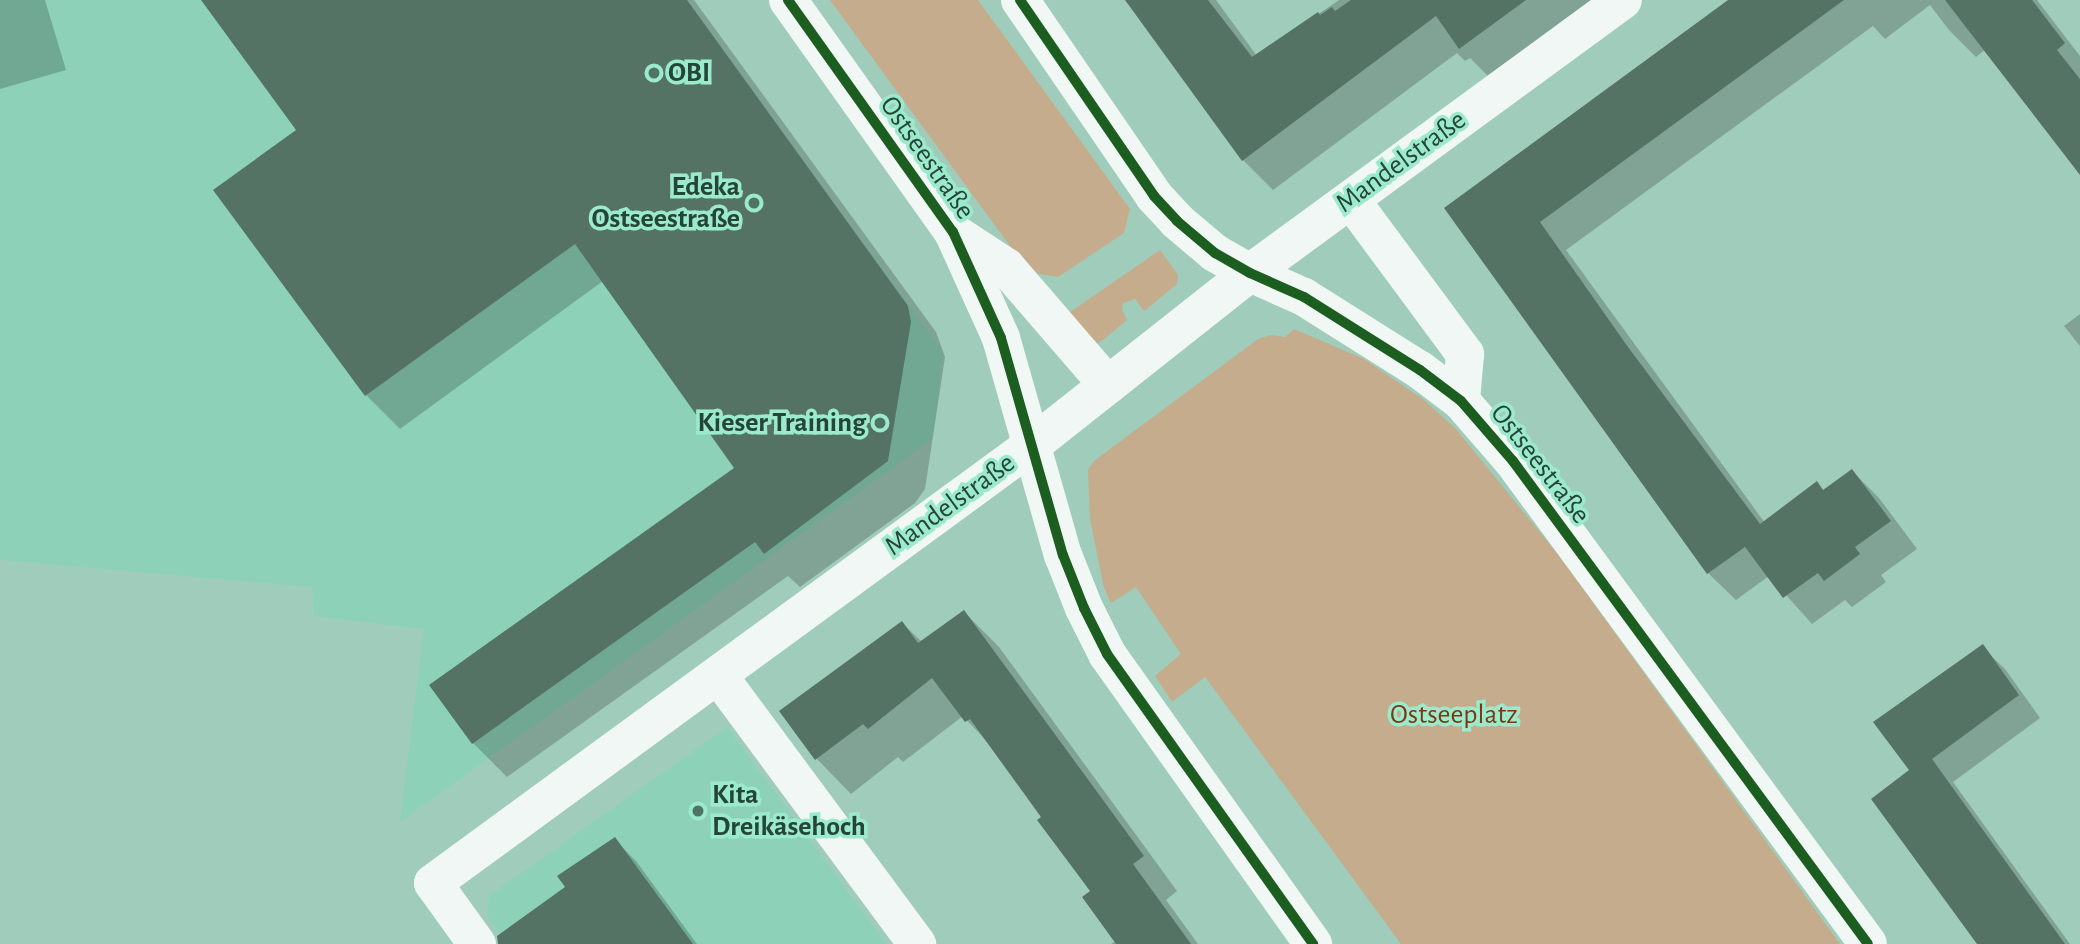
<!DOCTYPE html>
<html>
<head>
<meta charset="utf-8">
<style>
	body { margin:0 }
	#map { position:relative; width:2080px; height:944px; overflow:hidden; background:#a0ccbb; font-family:"Alegreya Sans",sans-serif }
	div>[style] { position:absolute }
	.built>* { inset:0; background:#8dd2b8 }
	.green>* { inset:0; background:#c4ac8d }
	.shadow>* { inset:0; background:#0003 }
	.building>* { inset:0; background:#557364 }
	.minor>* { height:38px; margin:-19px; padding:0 19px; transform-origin:19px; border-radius:19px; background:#f1f7f5 }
	.primary>* { height:38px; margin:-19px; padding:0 19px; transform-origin:19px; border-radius:19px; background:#f1f7f5 }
	.cycleway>* { height:10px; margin:-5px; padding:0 5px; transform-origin:5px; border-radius:5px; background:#1b5e20 }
	.dots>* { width:19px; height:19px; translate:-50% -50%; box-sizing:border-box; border:4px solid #9ceacc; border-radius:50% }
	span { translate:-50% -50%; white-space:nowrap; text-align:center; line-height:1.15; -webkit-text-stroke:7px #9ceacc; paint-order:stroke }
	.poi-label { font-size:28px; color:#244538; font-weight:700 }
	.left { translate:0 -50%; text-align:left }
	.right { translate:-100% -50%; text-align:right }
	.street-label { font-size:28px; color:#244538 }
	.park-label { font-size:28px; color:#7a3912 }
</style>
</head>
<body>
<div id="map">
	<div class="built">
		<div style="clip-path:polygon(0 0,687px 0,943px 352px,933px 439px,400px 822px,424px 629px,314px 616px,312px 587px,0 560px)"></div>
		<div style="clip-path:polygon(727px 727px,886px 944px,508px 944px,487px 916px,489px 896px)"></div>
	</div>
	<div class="green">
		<div style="clip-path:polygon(830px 0,978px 0,1130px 209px,1124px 233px,1058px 277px,1029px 272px)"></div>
		<div style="clip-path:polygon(1160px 250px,1178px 275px,1177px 284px,1144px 311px,1135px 299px,1123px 303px,1122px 310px,1127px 320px,1103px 340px,1093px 346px,1063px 317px)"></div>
		<div style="clip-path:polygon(1294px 329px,1364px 359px,1424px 400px,1456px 429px,1560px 557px,1840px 944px,1401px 944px,1205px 677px,1172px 702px,1155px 676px,1181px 654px,1136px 587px,1111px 603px,1104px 588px,1090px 519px,1088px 470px,1094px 461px,1258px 339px,1271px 335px,1285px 337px)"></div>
	</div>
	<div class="shadow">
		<div style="clip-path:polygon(0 0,45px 0,66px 70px,0 89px)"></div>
		<div style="clip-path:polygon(204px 0,694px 0,936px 332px,945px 357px,925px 489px,915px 503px,800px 587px,788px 576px,507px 777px,473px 743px,431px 686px,736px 469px,603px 281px,400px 429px,366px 395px,216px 190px,298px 130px)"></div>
		<div style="clip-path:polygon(1126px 0,1216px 0,1257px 56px,1339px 0,1596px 0,1490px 78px,1470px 58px,1465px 61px,1457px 53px,1273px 190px,1243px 160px)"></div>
		<div style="clip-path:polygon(1730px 0,2037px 0,2080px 56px,2080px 172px,1986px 49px,1976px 57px,1949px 30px,1930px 5px,1885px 39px,1873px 26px,1566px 250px,1765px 523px,1817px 484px,1824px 491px,1852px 471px,1879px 498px,1917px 549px,1881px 575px,1886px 582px,1852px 607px,1845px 600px,1812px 624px,1769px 576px,1736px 600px,1708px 573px,1446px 208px)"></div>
		<div style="clip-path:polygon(2080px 314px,2080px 346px,2064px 326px)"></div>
		<div style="clip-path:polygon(964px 612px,999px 647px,1177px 891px,1166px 900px,1198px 944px,1111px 944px,1116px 941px,1093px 891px,993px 748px,963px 716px,903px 762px,898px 757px,851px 794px,817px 759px,781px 711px,902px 623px,922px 642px)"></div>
		<div style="clip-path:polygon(1982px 647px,2005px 669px,2040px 718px,1953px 782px,2070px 944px,1980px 944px,1912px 770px)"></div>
		<div style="clip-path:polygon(614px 839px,636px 861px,697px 944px,510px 944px)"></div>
	</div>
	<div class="building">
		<div style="clip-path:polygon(201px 0,687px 0,908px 306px,911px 322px,888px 461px,764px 554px,755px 542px,472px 744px,429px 685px,734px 468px,575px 244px,365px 396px,213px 190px,296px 130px)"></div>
		<div style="clip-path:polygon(1125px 0,1208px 0,1252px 57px,1318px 12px,1320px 15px,1332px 7px,1335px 11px,1351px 0,1526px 0,1459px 49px,1436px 16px,1242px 161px)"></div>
		<div style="clip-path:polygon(1728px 0,1844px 0,1540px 222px,1628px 347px,1760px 524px,1817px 481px,1823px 490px,1852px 469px,1891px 521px,1855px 547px,1860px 554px,1824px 581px,1818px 573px,1783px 598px,1745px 547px,1707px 574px,1444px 208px)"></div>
		<div style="clip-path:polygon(1945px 0,2032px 0,2065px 43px,2057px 50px,2080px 79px,2080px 175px)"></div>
		<div style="clip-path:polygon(964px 610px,1144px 856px,1133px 864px,1191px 944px,1116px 944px,1082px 897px,1090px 891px,1037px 820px,1041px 817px,970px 719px,965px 722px,932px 678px,868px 729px,863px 724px,815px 760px,779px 711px,902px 621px,918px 643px)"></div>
		<div style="clip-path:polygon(1983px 644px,2019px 695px,1932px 759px,2065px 944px,1977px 944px,1871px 799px,1909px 770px,1873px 722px)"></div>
		<div style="clip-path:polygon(615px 837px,693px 944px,498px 944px,497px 936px,565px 887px,557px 876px)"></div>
	</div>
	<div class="minor">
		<div style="left:718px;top:675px;width:335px;rotate:53.5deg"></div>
		<div style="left:477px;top:944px;width:75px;rotate:-125.8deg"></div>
		<div style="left:433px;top:883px;width:742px;rotate:-36.17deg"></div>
		<div style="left:1032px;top:445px;width:278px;rotate:-38.3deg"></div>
		<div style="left:1250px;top:273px;width:462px;rotate:-36.2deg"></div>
	</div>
	<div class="primary">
		<div style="left:788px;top:0;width:285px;rotate:54.6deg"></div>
		<div style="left:953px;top:232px;width:116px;rotate:65.6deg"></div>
		<div style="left:1001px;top:338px;width:226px;rotate:74.1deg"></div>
		<div style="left:1063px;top:555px;width:57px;rotate:68.4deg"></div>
		<div style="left:1084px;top:608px;width:51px;rotate:63.4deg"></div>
		<div style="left:1107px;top:654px;width:356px;rotate:54.6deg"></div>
		<div style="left:1020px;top:0;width:237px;rotate:55.6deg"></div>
		<div style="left:1154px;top:196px;width:34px;rotate:47deg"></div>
		<div style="left:1177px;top:221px;width:50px;rotate:40.1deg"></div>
		<div style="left:1215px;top:253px;width:40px;rotate:29.7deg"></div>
		<div style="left:1250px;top:273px;width:59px;rotate:24deg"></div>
		<div style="left:1304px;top:297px;width:137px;rotate:32.2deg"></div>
		<div style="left:1420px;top:370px;width:51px;rotate:37.1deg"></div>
		<div style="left:1461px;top:401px;width:79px;rotate:49.1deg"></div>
		<div style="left:1513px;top:461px;width:599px;rotate:53.68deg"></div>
		<div style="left:1351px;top:200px;width:192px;rotate:53.5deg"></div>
		<div style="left:1465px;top:354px;width:47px;rotate:94.9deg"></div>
		<div style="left:953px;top:232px;width:64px;rotate:33.4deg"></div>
		<div style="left:1006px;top:267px;width:156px;rotate:49.2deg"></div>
	</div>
	<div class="cycleway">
		<div style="left:788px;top:0;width:285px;rotate:54.6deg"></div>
		<div style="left:953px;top:232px;width:116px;rotate:65.6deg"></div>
		<div style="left:1001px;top:338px;width:226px;rotate:74.1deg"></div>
		<div style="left:1063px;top:555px;width:57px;rotate:68.4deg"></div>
		<div style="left:1084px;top:608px;width:51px;rotate:63.4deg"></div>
		<div style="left:1107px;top:654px;width:356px;rotate:54.6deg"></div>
		<div style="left:1020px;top:0;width:237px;rotate:55.6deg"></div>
		<div style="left:1154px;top:196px;width:34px;rotate:47deg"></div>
		<div style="left:1177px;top:221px;width:50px;rotate:40.1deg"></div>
		<div style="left:1215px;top:253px;width:40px;rotate:29.7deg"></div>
		<div style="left:1250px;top:273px;width:59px;rotate:24deg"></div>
		<div style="left:1304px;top:297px;width:137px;rotate:32.2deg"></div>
		<div style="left:1420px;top:370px;width:51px;rotate:37.1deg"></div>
		<div style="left:1461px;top:401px;width:79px;rotate:49.1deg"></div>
		<div style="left:1513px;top:461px;width:599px;rotate:53.68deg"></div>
	</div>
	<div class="dots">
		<div style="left:654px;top:73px;background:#4f7466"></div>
		<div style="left:754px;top:203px;background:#4f7466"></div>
		<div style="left:880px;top:423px;background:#4f7466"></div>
		<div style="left:698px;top:811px;background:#4f7466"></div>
	</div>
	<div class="poi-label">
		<span class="left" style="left:668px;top:73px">OBI</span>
		<span class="right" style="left:740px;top:203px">Edeka<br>Ostseestraße</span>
		<span class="right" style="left:866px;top:423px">Kieser Training</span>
		<span class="left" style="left:712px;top:811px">Kita<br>Dreikäsehoch</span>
	</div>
	<div class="street-label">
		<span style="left:927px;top:158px;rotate:55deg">Ostseestraße</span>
		<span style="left:1401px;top:162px;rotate:-36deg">Mandelstraße</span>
		<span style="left:1540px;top:464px;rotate:52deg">Ostseestraße</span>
		<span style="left:950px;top:505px;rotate:-36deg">Mandelstraße</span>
	</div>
	<div class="park-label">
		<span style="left:1454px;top:715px">Ostseeplatz</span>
	</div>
</div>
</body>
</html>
